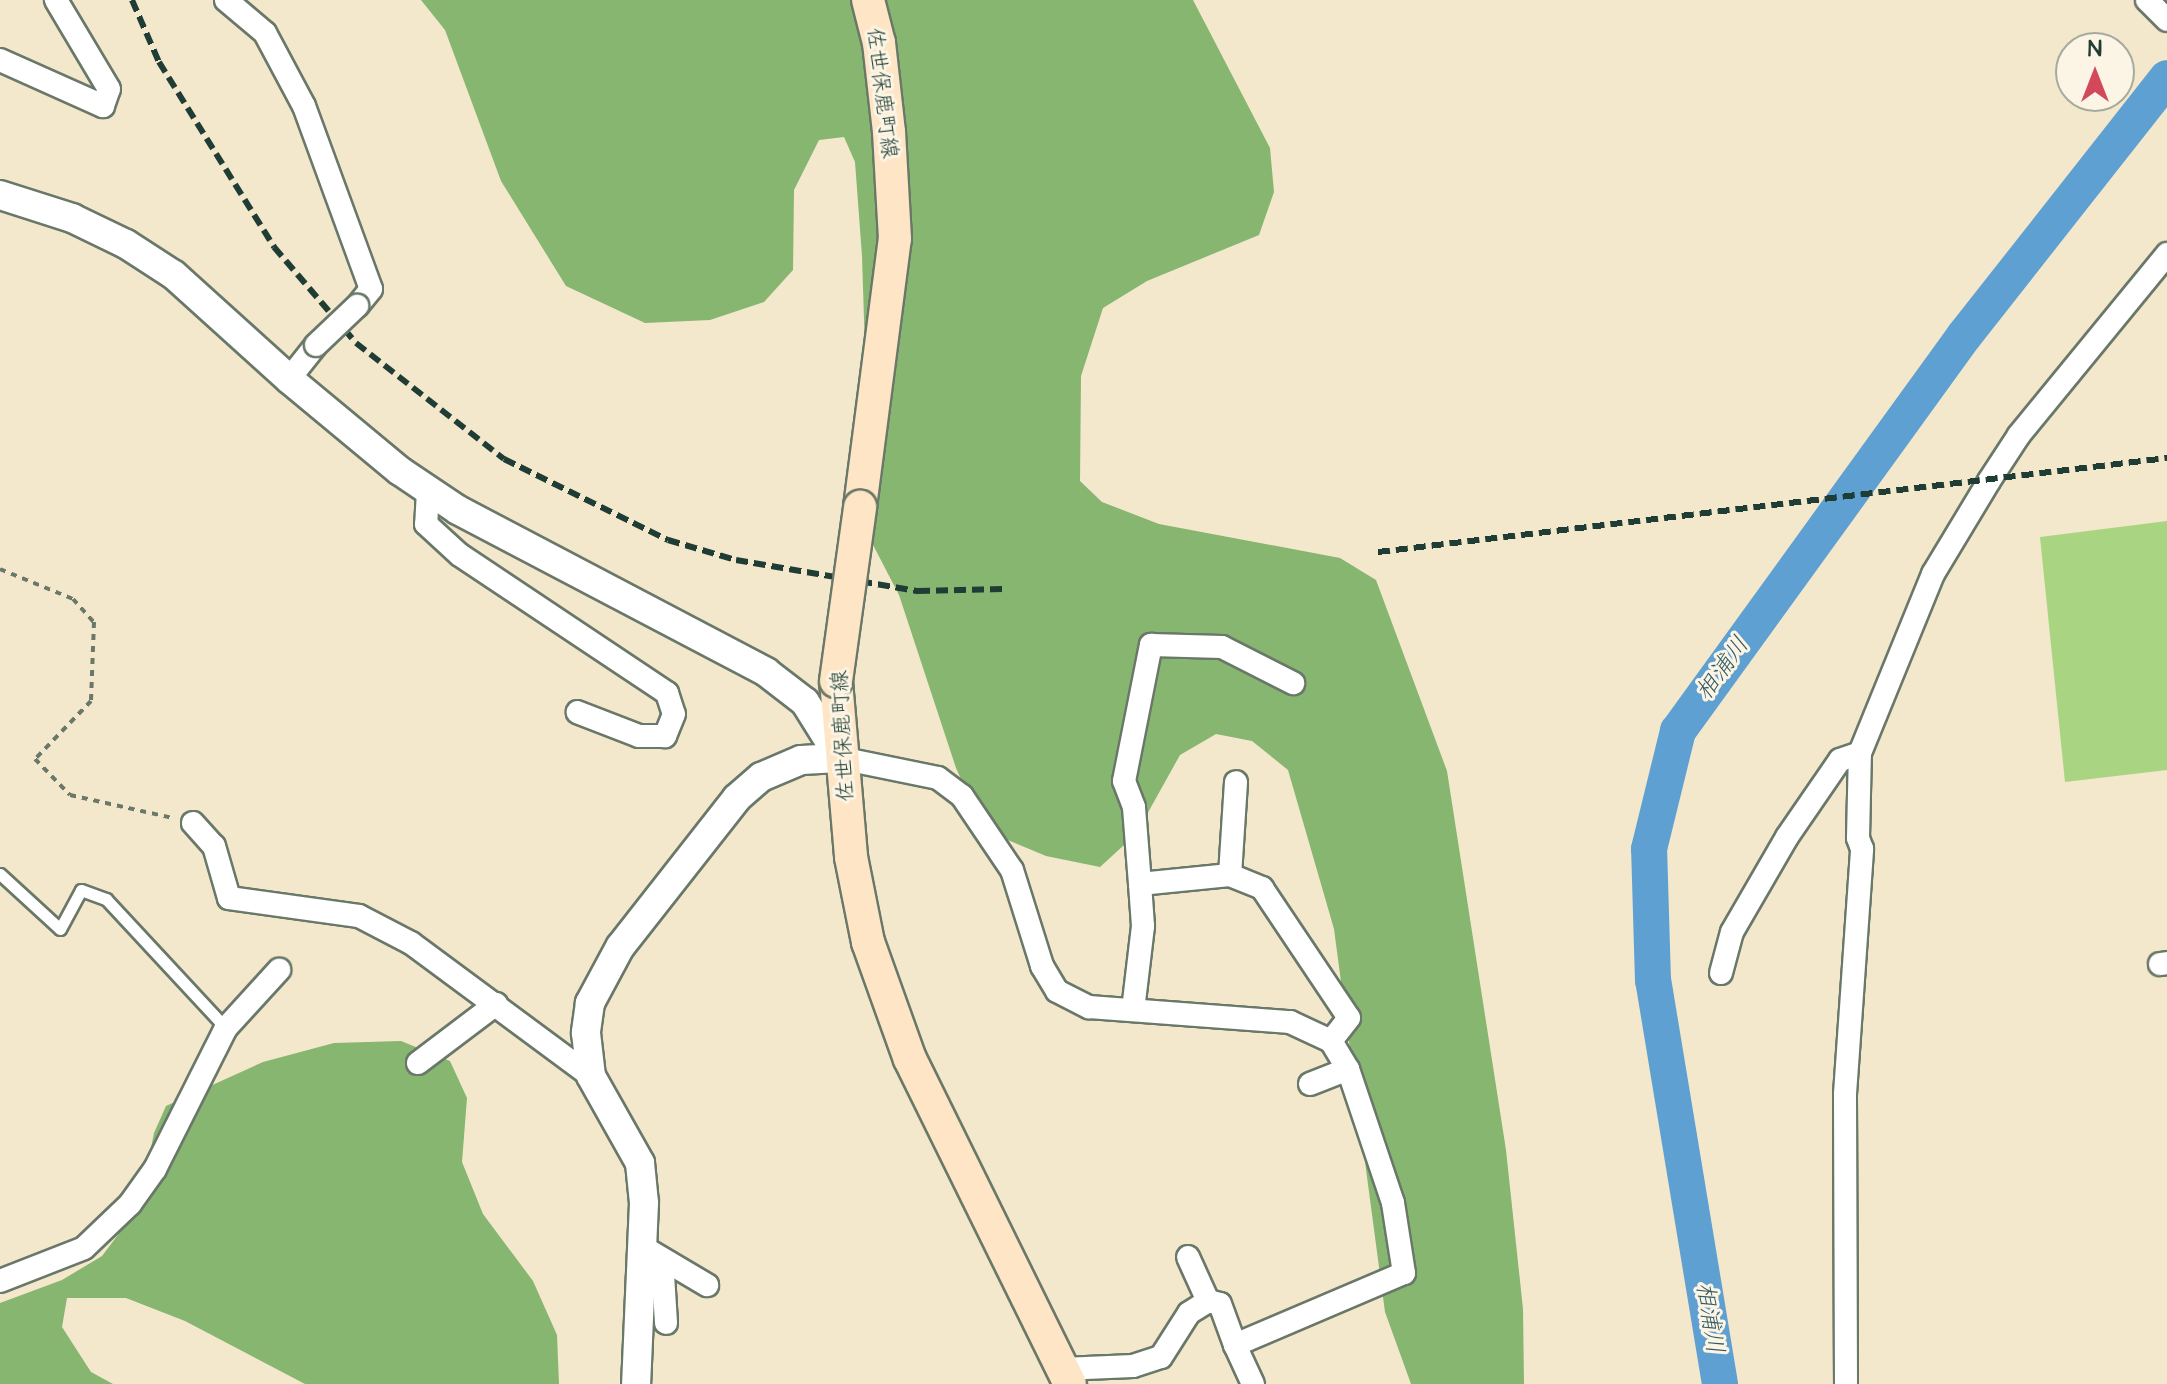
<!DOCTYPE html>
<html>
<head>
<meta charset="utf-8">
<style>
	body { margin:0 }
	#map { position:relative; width:2167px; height:1384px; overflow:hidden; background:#f3e7cc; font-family:"Architects Daughter","Klee One",sans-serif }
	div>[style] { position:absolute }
	.green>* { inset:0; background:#a9d582 }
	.forest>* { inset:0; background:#86b670 }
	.river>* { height:36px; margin:-18px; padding:0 18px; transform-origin:18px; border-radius:18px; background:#5ea0d2 }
	.path>* { height:4px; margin-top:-2px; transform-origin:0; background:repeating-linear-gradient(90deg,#697869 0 6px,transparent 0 12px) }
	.roads { filter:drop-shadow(2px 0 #697869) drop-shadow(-2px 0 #697869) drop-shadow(0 2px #697869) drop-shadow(0 -2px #697869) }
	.service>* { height:11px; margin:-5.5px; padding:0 5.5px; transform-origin:5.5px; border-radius:5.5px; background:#fff }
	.minor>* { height:22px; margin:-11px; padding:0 11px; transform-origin:11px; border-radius:11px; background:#fff }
	.tertiary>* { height:28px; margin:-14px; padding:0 14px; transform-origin:14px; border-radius:14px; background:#fff }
	.secondary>* { height:32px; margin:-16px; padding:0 16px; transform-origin:16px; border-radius:16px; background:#fee5c5 }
	.rail>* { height:6px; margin-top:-3px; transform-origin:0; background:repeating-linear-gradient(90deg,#1f3d34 0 12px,transparent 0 18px) }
	.bridges { filter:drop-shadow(2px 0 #697869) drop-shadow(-2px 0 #697869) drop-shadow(0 2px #697869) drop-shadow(0 -2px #697869) }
	.minor-bridge>* { height:22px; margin:-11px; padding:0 11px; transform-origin:11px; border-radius:11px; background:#fff }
	.secondary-bridge>* { height:32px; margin:-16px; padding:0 16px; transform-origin:16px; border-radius:16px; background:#fee5c5 }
	span { translate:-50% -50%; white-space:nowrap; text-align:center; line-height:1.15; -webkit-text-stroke:6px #fcf5e5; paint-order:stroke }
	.street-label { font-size:22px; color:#1f3d34 }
	.water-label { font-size:24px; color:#325b63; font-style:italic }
	.north { position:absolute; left:2055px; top:32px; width:80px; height:80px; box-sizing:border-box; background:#fcf5e5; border:2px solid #a4ab9e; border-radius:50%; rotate:0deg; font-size:22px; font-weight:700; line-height:32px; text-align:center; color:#1f3d34 }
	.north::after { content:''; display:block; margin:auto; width:28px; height:36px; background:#d1495b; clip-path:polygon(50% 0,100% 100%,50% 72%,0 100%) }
</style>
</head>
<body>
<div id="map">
	<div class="green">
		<div style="clip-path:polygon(2167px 521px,2167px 770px,2065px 782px,2040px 537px)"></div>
	</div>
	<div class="forest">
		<div style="clip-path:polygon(421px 0,1193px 0,1270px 148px,1274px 192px,1259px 235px,1147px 281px,1103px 308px,1081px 376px,1080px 481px,1102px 502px,1159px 524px,1340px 558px,1376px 580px,1447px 771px,1506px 1150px,1523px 1309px,1524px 1384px,1411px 1384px,1385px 1312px,1334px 929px,1288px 770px,1252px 741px,1216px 734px,1180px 755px,1136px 834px,1100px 867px,1046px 856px,984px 830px,956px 768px,899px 595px,871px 541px,862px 256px,855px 162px,844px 137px,819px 140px,794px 190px,793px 270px,764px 302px,710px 320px,645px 323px,566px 286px,501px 181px,445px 30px)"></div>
		<div style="clip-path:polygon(401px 1041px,450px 1061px,467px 1098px,462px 1162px,483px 1214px,533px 1281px,557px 1335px,559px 1384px,305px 1384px,185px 1321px,126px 1298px,67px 1298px,62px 1327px,91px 1372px,113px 1384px,0 1384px,0 1303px,62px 1280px,102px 1256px,139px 1207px,154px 1133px,166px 1106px,263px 1062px,334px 1043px)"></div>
	</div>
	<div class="river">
		<div style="left:1720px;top:1384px;width:409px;rotate:-99.4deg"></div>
		<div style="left:1653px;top:981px;width:132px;rotate:-91.7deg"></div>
		<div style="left:1649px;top:849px;width:122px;rotate:-76.2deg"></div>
		<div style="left:1678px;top:731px;width:488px;rotate:-54.1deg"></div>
		<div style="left:1964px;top:336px;width:328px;rotate:-51.8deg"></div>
	</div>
	<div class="path">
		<div style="left:0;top:569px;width:79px;rotate:22.3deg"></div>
		<div style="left:73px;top:599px;width:31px;rotate:48deg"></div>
		<div style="left:94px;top:622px;width:79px;rotate:92.2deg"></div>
		<div style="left:91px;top:701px;width:81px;rotate:134deg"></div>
		<div style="left:35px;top:759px;width:50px;rotate:45.8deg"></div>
		<div style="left:70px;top:795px;width:106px;rotate:12.6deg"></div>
	</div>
	<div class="roads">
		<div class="service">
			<div style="left:0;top:874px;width:81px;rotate:42.5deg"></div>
			<div style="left:60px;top:929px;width:44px;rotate:-61.7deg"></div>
			<div style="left:81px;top:890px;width:27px;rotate:20deg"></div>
			<div style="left:106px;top:899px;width:176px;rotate:47.1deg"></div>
		</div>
		<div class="minor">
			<div style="left:226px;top:0;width:51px;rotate:40.2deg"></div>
			<div style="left:265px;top:33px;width:83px;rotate:61.9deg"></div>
			<div style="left:304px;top:106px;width:195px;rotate:69.9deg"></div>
			<div style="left:371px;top:289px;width:22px;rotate:129deg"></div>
			<div style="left:2147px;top:0;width:28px;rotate:45deg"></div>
			<div style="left:0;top:60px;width:113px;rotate:24.1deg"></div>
			<div style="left:103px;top:106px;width:18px;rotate:-71deg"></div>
			<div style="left:109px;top:89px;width:104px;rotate:-120.8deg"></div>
			<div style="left:289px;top:379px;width:43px;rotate:-51.5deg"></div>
			<div style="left:428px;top:490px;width:34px;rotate:93deg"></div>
			<div style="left:426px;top:524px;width:46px;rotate:42.4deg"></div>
			<div style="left:460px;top:555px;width:249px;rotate:33.7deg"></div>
			<div style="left:667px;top:693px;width:22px;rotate:72deg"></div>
			<div style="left:674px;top:714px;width:24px;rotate:112deg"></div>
			<div style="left:665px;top:736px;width:26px;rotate:180deg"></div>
			<div style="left:639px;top:736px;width:66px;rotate:-158.8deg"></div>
			<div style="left:840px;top:758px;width:100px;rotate:11.5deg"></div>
			<div style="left:938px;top:778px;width:30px;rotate:37deg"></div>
			<div style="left:962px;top:796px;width:89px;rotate:56deg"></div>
			<div style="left:1012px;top:870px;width:101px;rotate:72.6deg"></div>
			<div style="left:1042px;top:966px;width:29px;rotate:59deg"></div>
			<div style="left:1057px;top:991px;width:36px;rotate:27deg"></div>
			<div style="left:1089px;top:1007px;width:202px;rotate:4.3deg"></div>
			<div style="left:1290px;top:1022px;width:45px;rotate:24.9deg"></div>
			<div style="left:1331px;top:1041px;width:33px;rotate:59deg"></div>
			<div style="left:1348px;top:1069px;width:141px;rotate:71.4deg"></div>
			<div style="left:1393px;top:1203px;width:71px;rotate:81.1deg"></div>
			<div style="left:1404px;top:1273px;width:184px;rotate:156.9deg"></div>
			<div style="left:1235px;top:1345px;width:43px;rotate:65.2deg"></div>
			<div style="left:193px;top:823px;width:31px;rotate:48deg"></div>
			<div style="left:214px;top:846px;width:54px;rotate:73.9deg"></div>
			<div style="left:229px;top:898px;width:131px;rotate:7.9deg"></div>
			<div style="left:359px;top:916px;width:59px;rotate:27.4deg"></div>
			<div style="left:411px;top:943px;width:224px;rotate:36.5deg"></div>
			<div style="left:1230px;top:875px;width:93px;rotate:-86.3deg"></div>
			<div style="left:1140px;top:884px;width:77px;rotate:-94.5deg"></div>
			<div style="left:1134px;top:807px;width:28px;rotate:-111deg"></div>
			<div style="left:1124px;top:781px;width:139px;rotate:-78.8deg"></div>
			<div style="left:1151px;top:645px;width:71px;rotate:1.6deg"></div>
			<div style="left:1222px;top:647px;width:80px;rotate:26.9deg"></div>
			<div style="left:2160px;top:964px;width:7px;rotate:-8deg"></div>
			<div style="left:1721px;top:973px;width:42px;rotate:-75deg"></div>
			<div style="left:1732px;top:932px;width:110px;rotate:-59.9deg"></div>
			<div style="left:1787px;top:837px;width:93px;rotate:-55.5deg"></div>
			<div style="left:1840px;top:760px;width:21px;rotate:-19deg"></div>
			<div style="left:1133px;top:1010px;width:85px;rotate:-83.2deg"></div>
			<div style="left:1143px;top:926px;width:42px;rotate:-94.1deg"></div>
			<div style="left:1140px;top:884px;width:90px;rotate:-5.7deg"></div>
			<div style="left:1230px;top:875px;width:35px;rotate:22deg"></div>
			<div style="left:1262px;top:888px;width:156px;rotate:56.2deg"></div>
			<div style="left:1349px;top:1018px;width:29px;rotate:128deg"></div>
			<div style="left:418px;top:1063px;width:98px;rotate:-37.1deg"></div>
			<div style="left:1310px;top:1084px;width:41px;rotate:-21.5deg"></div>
			<div style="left:641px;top:1246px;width:77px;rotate:30.6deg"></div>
			<div style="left:1188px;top:1257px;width:48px;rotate:65.6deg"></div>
			<div style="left:1208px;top:1301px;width:12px;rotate:14deg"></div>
			<div style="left:1220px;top:1304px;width:44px;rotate:69.9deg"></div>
			<div style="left:662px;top:1259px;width:64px;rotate:86.4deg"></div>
			<div style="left:0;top:1281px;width:90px;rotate:-21.4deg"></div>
			<div style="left:84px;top:1248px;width:64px;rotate:-43.7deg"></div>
			<div style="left:130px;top:1204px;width:43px;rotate:-54.5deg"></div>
			<div style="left:155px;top:1169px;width:158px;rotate:-63.3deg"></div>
			<div style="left:226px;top:1028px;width:79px;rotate:-47.6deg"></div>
			<div style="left:1062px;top:1369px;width:71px;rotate:-2.4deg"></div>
			<div style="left:1133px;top:1366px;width:29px;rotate:-18deg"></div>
			<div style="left:1161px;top:1357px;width:52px;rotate:-57.5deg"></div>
			<div style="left:1189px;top:1313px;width:22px;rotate:-32deg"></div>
			<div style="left:1846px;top:1384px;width:290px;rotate:-90.2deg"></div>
			<div style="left:1845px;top:1094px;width:246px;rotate:-86deg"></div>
			<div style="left:1862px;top:849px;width:12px;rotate:-110deg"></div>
			<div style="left:1858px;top:838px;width:85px;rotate:-88.7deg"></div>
			<div style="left:1860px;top:753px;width:193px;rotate:-67.8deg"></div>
			<div style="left:1933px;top:574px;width:109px;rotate:-58.9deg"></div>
			<div style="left:1989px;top:481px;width:55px;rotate:-56.9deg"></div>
			<div style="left:2019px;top:435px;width:234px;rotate:-50.7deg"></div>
		</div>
		<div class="tertiary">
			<div style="left:0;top:195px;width:76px;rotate:17.7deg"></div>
			<div style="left:72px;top:218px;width:60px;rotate:25.7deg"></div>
			<div style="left:126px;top:244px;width:57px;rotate:32.9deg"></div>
			<div style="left:174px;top:275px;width:155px;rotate:42.1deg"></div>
			<div style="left:289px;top:379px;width:144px;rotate:39.7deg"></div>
			<div style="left:400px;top:471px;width:70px;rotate:33.9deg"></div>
			<div style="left:458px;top:510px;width:348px;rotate:27.7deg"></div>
			<div style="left:766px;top:672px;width:49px;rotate:37.6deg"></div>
			<div style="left:805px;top:702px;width:66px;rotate:58deg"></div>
			<div style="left:840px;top:758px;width:39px;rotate:177deg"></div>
			<div style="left:801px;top:760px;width:43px;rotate:157deg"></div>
			<div style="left:761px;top:777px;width:32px;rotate:139deg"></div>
			<div style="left:737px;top:798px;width:189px;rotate:128.1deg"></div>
			<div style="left:620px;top:947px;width:64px;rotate:118.2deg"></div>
			<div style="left:590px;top:1003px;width:30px;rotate:98deg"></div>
			<div style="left:586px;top:1033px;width:43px;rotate:83.4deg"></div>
			<div style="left:591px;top:1076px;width:100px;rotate:60.6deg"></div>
			<div style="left:640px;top:1163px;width:40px;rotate:84.3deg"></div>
			<div style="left:644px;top:1203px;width:181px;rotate:92.5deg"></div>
		</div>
		<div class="secondary">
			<div style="left:860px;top:507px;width:270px;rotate:-82.6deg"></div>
			<div style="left:895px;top:239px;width:107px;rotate:-93.2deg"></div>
			<div style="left:889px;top:132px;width:90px;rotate:-96.4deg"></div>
			<div style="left:879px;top:43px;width:44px;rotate:-104.3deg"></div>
			<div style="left:836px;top:681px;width:177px;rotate:85.1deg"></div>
			<div style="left:851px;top:857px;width:87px;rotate:78.7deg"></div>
			<div style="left:868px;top:942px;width:124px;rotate:70.3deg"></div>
			<div style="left:910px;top:1059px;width:362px;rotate:63.8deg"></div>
		</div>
	</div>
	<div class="rail">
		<div style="left:132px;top:0;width:68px;rotate:66.5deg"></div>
		<div style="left:159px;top:62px;width:218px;rotate:58.1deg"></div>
		<div style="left:274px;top:247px;width:126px;rotate:49.5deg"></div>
		<div style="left:356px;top:343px;width:188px;rotate:38.1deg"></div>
		<div style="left:504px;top:459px;width:183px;rotate:26.3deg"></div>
		<div style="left:668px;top:540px;width:71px;rotate:16.4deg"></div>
		<div style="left:736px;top:560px;width:185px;rotate:9.7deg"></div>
		<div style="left:918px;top:591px;width:85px;rotate:-1.3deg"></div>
		<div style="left:1378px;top:552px;width:795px;rotate:-6.79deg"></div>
	</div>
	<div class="bridges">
		<div class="minor-bridge">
			<div style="left:316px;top:345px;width:57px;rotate:-43.6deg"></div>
		</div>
		<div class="secondary-bridge">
			<div style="left:836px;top:681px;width:176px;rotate:-82.1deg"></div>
		</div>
	</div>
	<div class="street-label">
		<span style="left:882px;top:93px;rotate:83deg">佐世保鹿町線</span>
		<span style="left:843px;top:736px;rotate:-93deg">佐世保鹿町線</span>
	</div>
	<div class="water-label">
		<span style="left:1723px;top:669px;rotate:-54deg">相浦川</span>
		<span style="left:1709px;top:1318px;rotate:81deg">相浦川</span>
	</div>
	<div class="north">N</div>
</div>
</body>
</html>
